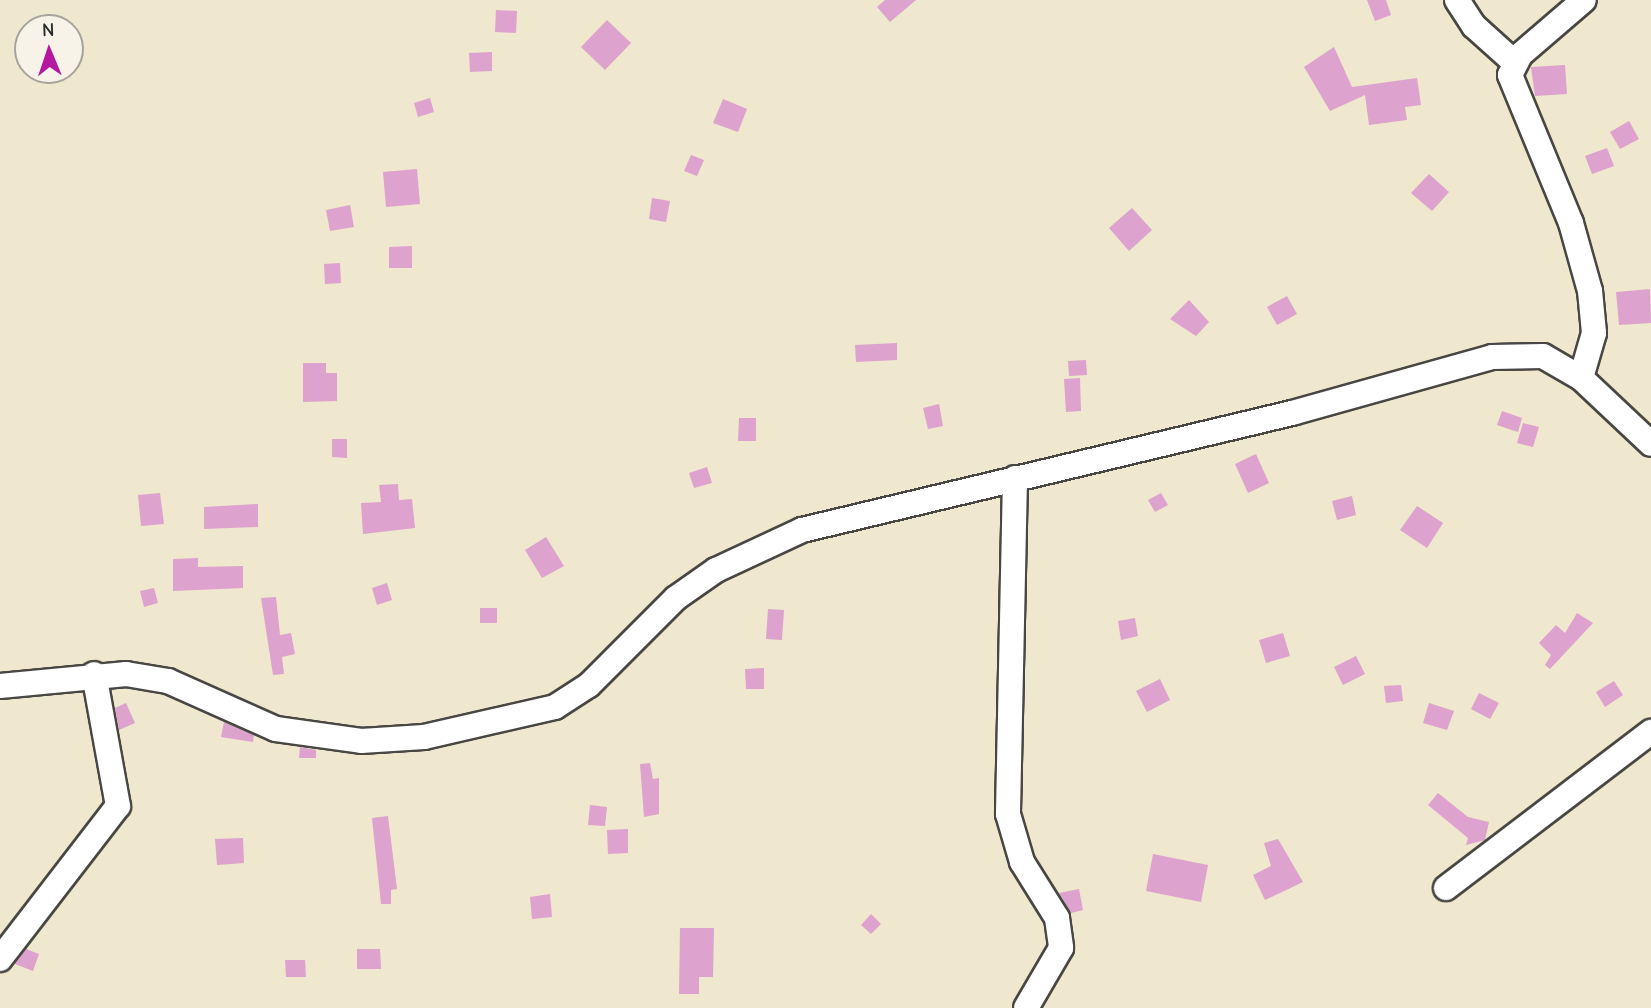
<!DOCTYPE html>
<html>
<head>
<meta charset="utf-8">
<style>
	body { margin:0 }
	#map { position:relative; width:1651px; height:1008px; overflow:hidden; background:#efe7ce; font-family:"Comic Neue",sans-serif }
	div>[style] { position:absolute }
	.building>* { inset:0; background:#dda2cd }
	.roads { filter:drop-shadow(2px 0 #484743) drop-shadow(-2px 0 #484743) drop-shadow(0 2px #484743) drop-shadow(0 -2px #484743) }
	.minor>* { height:24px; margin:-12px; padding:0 12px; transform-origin:12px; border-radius:12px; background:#fff }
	span { translate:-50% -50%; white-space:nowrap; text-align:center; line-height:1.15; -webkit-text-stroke:5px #f7f3e8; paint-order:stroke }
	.north { position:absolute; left:14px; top:14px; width:70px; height:70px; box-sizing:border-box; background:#f7f3e8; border:2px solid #a5a39c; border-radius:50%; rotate:358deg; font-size:19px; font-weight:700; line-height:28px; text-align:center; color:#2b2b2b }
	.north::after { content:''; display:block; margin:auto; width:24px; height:32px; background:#b5179e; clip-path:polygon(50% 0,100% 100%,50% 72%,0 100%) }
</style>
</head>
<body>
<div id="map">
	<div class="building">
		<div style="clip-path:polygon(885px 0,916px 0,890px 22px,877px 7px)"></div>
		<div style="clip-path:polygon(1367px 0,1386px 0,1391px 15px,1375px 21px)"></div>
		<div style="clip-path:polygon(496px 10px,517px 11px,516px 33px,495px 32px)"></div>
		<div style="clip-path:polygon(607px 20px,631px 43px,605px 70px,581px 47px)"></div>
		<div style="clip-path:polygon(1334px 47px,1352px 87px,1417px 78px,1421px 105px,1405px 107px,1407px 120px,1369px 125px,1365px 95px,1330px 111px,1304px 67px)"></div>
		<div style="clip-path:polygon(492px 52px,492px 71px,470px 72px,469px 53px)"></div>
		<div style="clip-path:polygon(1565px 65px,1567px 94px,1535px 96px,1531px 67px)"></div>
		<div style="clip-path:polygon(430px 98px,434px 112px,418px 117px,414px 103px)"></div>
		<div style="clip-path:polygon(723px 99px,747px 109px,738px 132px,713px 123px)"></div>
		<div style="clip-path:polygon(1629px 121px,1639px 139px,1620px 149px,1610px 132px)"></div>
		<div style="clip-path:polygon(1607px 148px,1614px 166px,1592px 174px,1585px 156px)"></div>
		<div style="clip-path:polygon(691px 155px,704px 160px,697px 176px,684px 171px)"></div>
		<div style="clip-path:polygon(417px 169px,420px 204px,386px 207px,383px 172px)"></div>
		<div style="clip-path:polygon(1429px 174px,1449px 192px,1432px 211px,1411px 193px)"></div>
		<div style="clip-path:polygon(652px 198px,670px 201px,666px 222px,649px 219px)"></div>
		<div style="clip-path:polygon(350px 205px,354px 227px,330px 231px,326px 210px)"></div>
		<div style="clip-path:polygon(1132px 208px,1152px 230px,1129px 251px,1109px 228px)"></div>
		<div style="clip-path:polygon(412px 246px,412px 268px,389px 268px,389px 247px)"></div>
		<div style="clip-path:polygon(340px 263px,341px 283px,325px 284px,324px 264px)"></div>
		<div style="clip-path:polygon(1650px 289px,1651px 323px,1619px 325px,1616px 292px)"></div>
		<div style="clip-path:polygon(1287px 296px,1297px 314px,1277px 325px,1267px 307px)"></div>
		<div style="clip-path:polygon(1189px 300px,1209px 322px,1196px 336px,1170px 319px)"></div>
		<div style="clip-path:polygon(897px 343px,897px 360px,856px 362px,855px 345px)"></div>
		<div style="clip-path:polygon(1086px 360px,1087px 375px,1069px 376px,1068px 361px)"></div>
		<div style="clip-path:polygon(303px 363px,326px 363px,326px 373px,337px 373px,337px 401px,303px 402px)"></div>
		<div style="clip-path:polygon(1080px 378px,1081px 411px,1066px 412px,1064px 379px)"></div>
		<div style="clip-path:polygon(939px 404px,943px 426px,928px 429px,923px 408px)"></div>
		<div style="clip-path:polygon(1502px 411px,1522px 418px,1518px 432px,1497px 425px)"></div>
		<div style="clip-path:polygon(739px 418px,756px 418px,756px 441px,738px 441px)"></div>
		<div style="clip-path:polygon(1523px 423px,1539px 427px,1533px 447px,1517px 443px)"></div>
		<div style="clip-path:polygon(332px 439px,347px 439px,347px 458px,332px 457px)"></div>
		<div style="clip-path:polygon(1256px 454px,1269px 483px,1248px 493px,1235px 464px)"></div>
		<div style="clip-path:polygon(707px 467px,712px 483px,694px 488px,689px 473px)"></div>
		<div style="clip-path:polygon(398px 484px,399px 500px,412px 499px,415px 528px,363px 534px,361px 503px,381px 502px,379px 485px)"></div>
		<div style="clip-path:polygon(160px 493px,164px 524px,141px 526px,138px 495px)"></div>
		<div style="clip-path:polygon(1161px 493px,1168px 505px,1155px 512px,1148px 500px)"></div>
		<div style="clip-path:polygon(1352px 496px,1356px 515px,1337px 520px,1332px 501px)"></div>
		<div style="clip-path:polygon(258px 504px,258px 527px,204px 529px,204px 507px)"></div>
		<div style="clip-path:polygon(1417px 506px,1443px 523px,1427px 548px,1400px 530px)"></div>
		<div style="clip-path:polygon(546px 537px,564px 566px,542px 578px,525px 550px)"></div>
		<div style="clip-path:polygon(198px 558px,198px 567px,243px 566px,243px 588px,173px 591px,173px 559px)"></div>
		<div style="clip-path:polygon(387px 583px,392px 600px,377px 605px,372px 588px)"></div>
		<div style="clip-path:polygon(154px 588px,158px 603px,144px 607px,140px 591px)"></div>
		<div style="clip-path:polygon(276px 597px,280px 635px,291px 633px,295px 654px,282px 657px,284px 674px,273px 675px,261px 598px)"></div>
		<div style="clip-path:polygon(480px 608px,497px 608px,497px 623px,480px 623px)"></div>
		<div style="clip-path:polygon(768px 609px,784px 610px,782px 640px,766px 639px)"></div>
		<div style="clip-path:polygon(1577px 613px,1593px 623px,1550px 669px,1545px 665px,1551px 655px,1539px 643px,1556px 625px,1565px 633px)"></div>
		<div style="clip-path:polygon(1135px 618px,1138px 636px,1121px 640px,1118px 621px)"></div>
		<div style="clip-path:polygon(1283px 633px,1290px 656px,1266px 663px,1259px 640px)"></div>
		<div style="clip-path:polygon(1356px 656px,1365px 674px,1343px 685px,1334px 667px)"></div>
		<div style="clip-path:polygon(764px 668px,764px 689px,746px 689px,745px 669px)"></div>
		<div style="clip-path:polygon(1160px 679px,1170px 700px,1147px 712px,1136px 691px)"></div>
		<div style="clip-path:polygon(1614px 681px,1623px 695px,1605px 707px,1596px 692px)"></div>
		<div style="clip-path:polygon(1401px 685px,1403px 701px,1386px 703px,1384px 686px)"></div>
		<div style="clip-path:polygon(1479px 693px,1499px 703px,1490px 719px,1471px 709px)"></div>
		<div style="clip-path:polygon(126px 703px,135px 723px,119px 730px,115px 708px)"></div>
		<div style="clip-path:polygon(1429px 703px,1454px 711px,1447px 730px,1423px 723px)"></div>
		<div style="clip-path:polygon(224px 722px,254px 735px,253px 742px,221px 737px)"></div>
		<div style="clip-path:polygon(300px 747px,316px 750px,316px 758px,299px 758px)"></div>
		<div style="clip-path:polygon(650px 763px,653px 779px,659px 778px,659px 814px,644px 817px,640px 764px)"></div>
		<div style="clip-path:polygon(1438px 793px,1468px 817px,1489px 822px,1485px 840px,1466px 845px,1468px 838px,1428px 805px)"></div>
		<div style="clip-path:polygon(590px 805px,607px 807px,605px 826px,588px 825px)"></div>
		<div style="clip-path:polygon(388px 816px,397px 889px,391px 890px,391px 904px,381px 904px,372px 818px)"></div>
		<div style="clip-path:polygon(628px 829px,628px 853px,608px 854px,607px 830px)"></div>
		<div style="clip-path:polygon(243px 838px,244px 863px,217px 865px,215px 839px)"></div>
		<div style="clip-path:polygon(1278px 839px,1303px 882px,1265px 900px,1253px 875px,1271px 866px,1264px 843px)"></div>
		<div style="clip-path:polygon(1153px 854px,1208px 865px,1201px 902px,1146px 891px)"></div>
		<div style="clip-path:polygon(1079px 889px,1083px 910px,1071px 913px,1059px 893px)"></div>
		<div style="clip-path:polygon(550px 894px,552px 917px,532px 919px,530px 897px)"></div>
		<div style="clip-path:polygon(871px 914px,881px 924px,871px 934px,861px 925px)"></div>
		<div style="clip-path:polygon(680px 928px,714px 928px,713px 977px,699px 977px,699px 994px,679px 994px)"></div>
		<div style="clip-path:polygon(26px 949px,39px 954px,33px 971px,15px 964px)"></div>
		<div style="clip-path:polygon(357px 949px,380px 949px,381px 969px,357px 969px)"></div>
		<div style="clip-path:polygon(285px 960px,305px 960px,306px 977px,286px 977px)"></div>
	</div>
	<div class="roads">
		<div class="minor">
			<div style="left:1457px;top:0;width:31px;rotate:57deg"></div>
			<div style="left:1474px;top:26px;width:54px;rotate:42deg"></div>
			<div style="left:1581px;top:378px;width:47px;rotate:-73.9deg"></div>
			<div style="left:1594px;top:333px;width:42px;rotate:-95.4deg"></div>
			<div style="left:1590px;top:291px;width:71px;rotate:-105.6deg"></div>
			<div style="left:1571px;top:223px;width:160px;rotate:-112.4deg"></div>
			<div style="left:1510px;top:75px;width:22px;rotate:-63deg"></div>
			<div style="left:1520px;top:55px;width:84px;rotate:-40.7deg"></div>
			<div style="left:1015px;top:478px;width:336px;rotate:91.2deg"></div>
			<div style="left:1008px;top:814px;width:50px;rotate:73.7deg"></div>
			<div style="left:1022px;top:862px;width:66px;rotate:58deg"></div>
			<div style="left:1057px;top:918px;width:30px;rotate:82deg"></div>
			<div style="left:1061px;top:948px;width:69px;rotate:120.3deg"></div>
			<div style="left:0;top:686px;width:127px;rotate:-5.4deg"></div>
			<div style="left:126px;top:674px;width:43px;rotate:9.5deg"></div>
			<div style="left:168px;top:681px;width:118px;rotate:24deg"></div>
			<div style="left:276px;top:729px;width:86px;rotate:8deg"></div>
			<div style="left:361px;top:741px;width:63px;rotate:-3.6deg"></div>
			<div style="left:424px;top:737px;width:134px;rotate:-12.9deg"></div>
			<div style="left:555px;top:707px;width:40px;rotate:-32.9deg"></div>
			<div style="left:589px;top:685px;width:123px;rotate:-45deg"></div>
			<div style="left:676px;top:598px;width:49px;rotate:-35deg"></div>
			<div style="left:716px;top:570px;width:95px;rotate:-24.9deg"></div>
			<div style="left:802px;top:530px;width:504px;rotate:-13.43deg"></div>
			<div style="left:1292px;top:413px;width:208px;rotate:-15.6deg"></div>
			<div style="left:1492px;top:357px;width:51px;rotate:-1.1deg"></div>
			<div style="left:1543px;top:356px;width:44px;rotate:30.1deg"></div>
			<div style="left:1581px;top:378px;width:96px;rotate:43.3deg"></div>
			<div style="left:1446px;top:888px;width:258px;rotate:-37.3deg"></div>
			<div style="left:0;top:959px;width:193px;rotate:-52.4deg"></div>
			<div style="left:118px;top:806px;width:134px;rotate:-100.3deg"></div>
		</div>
	</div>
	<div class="north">N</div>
</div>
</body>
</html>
